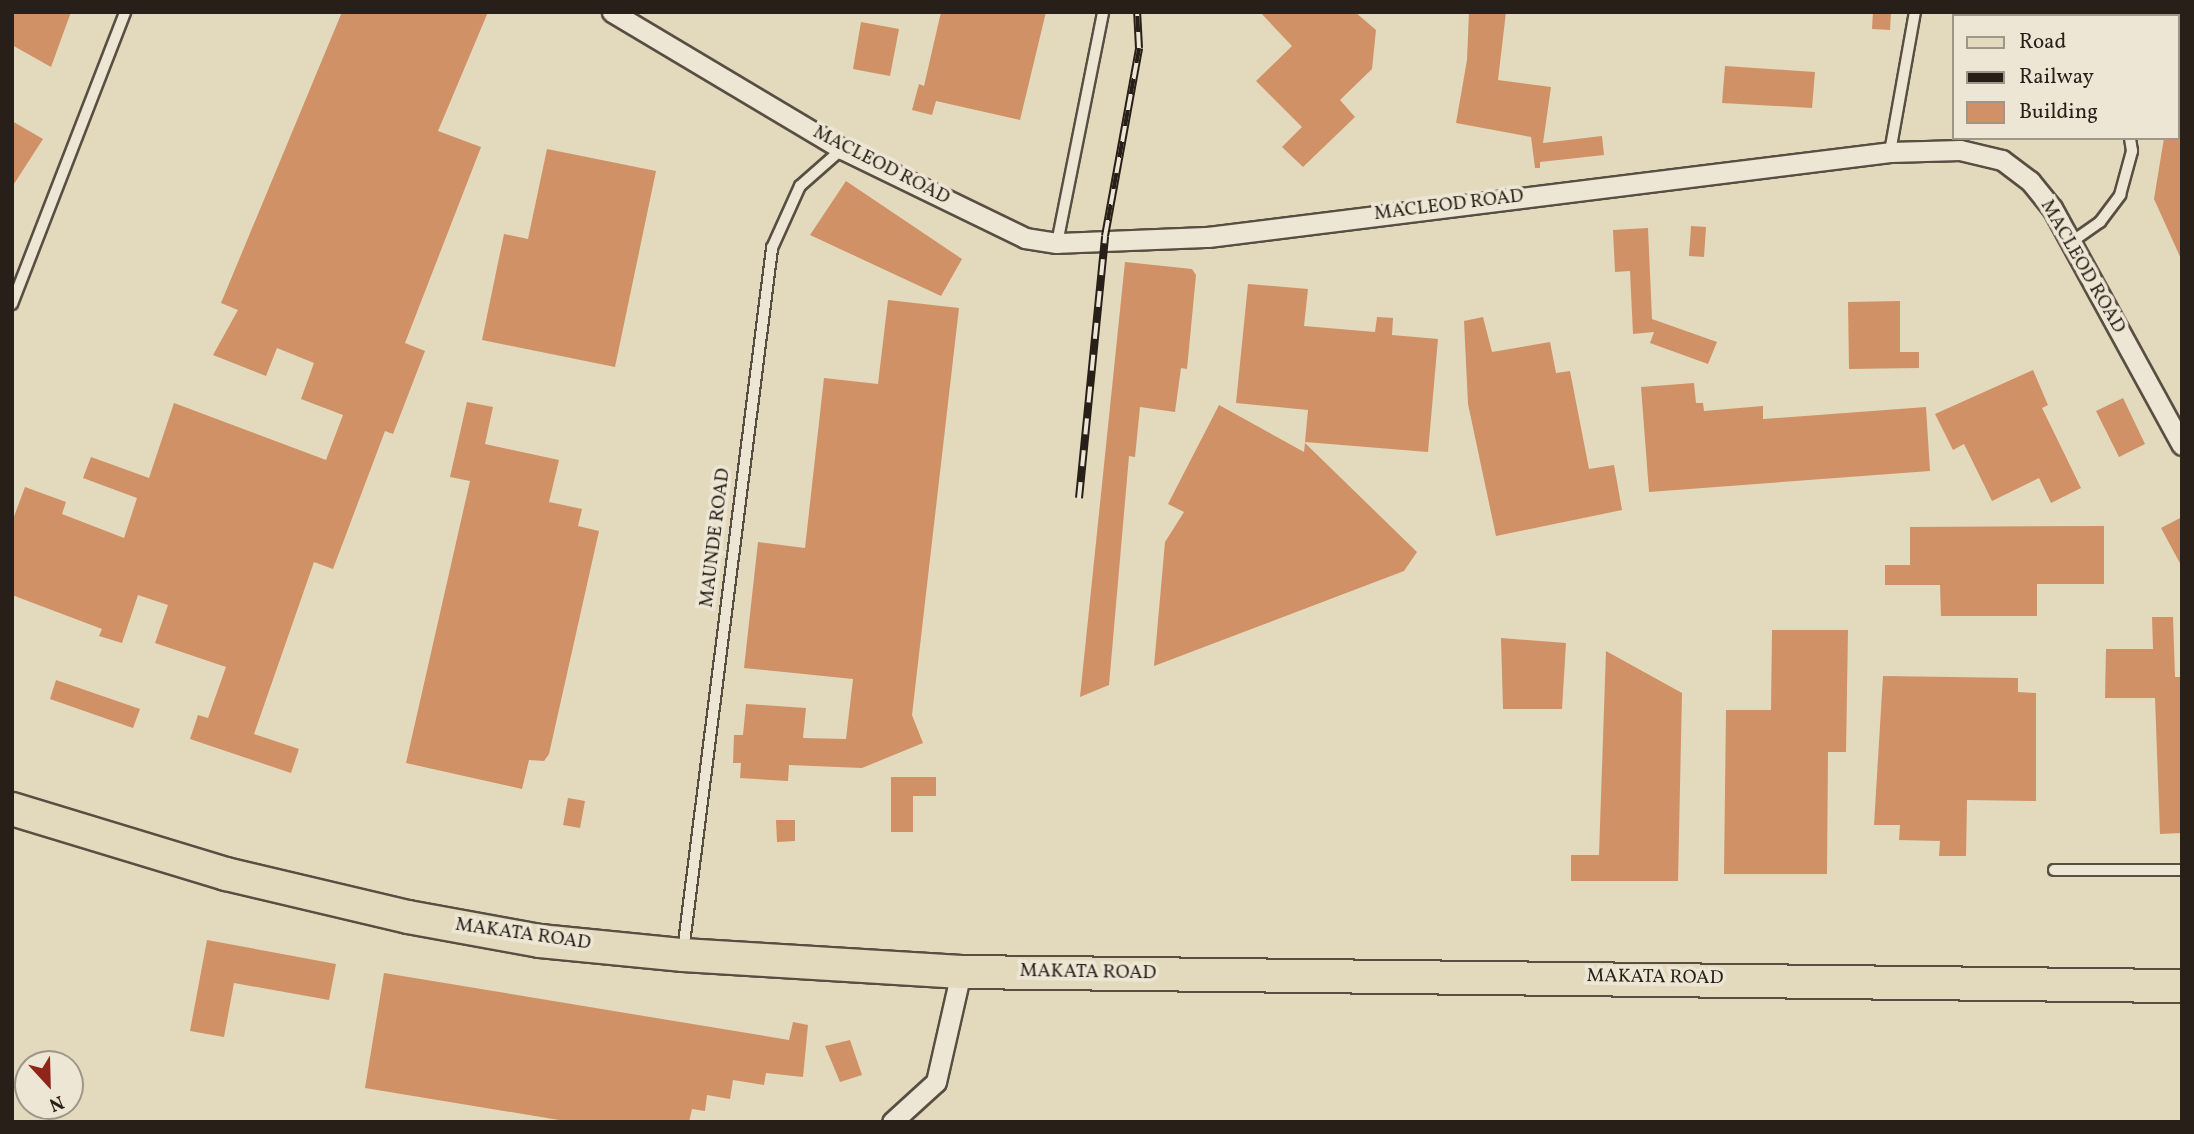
<!DOCTYPE html>
<html>
<head>
<meta charset="utf-8">
<style>
	body { margin:0 }
	#map { position:relative; width:2194px; height:1134px; overflow:hidden; background:#e3d9bd; font-family:Vollkorn,serif }
	div>[style] { position:absolute }
	.building>* { inset:0; background:#d09167 }
	.roads { filter:drop-shadow(2px 0 #584e42) drop-shadow(-2px 0 #584e42) drop-shadow(0 2px #584e42) drop-shadow(0 -2px #584e42) }
	.service>* { height:10px; margin:-5px; padding:0 5px; transform-origin:5px; border-radius:5px; background:#ede6d4 }
	.minor>* { height:19px; margin:-9.5px; padding:0 9.5px; transform-origin:9.5px; border-radius:9.5px; background:#ede6d4 }
	.primary>* { height:32px; margin:-16px; padding:0 16px; transform-origin:16px; border-radius:16px; background:#e3d9bd }
	.rail>* { height:8px; margin-top:-4px; transform-origin:0; background:repeating-linear-gradient(90deg,#ede6d4 0 16px,#291f19 0 32px); box-sizing:border-box; border-block:2px solid #291f19 }
	span { translate:-50% -50%; white-space:nowrap; text-align:center; line-height:1.15; -webkit-text-stroke:7px #ede6d4; paint-order:stroke }
	.street-label { font-size:19px; color:#291f19 }
	.frame { position:absolute; inset:0; border:14px solid #291f19; pointer-events:none }
	.legend { position:absolute; left:1952px; top:14px; width:228px; height:126px; box-sizing:border-box; background:#ede6d4; border:2px solid #9f9689; margin:0; padding:9px 12px; list-style:none; font-size:21px; color:#291f19 }
	.legend li { display:flex; align-items:center; gap:14px; height:35px }
	.legend b { width:35px; border:2px solid #9f9689 }
	.north { position:absolute; left:14px; top:1050px; width:70px; height:70px; box-sizing:border-box; background:#ede6d4; border:2px solid #9f9689; border-radius:50%; rotate:158deg; font-size:19px; font-weight:700; line-height:28px; text-align:center; color:#291f19 }
	.north::after { content:''; display:block; margin:auto; width:24px; height:32px; background:#8f2418; clip-path:polygon(50% 0,100% 100%,50% 72%,0 100%) }
</style>
</head>
<body>
<div id="map">
	<div class="building">
		<div style="clip-path:polygon(12px 12px,71px 12px,51px 67px,12px 45px)"></div>
		<div style="clip-path:polygon(342px 12px,488px 12px,438px 131px,481px 147px,405px 343px,425px 351px,393px 434px,385px 431px,333px 569px,314px 562px,254px 734px,299px 749px,291px 773px,190px 739px,198px 715px,208px 718px,226px 667px,155px 643px,168px 605px,138px 595px,122px 643px,99px 636px,102px 629px,12px 595px,12px 522px,25px 487px,66px 502px,62px 514px,124px 538px,137px 498px,83px 478px,91px 457px,149px 478px,174px 403px,326px 460px,343px 415px,301px 399px,314px 363px,277px 348px,266px 376px,213px 355px,238px 310px,221px 303px)"></div>
		<div style="clip-path:polygon(941px 12px,1046px 12px,1020px 120px,936px 101px,932px 115px,912px 110px,919px 84px,924px 86px)"></div>
		<div style="clip-path:polygon(1260px 12px,1355px 12px,1376px 30px,1372px 69px,1340px 100px,1355px 117px,1303px 167px,1282px 147px,1302px 127px,1256px 81px,1292px 46px)"></div>
		<div style="clip-path:polygon(1469px 12px,1506px 12px,1498px 80px,1551px 87px,1543px 143px,1602px 136px,1604px 155px,1540px 162px,1540px 168px,1535px 168px,1531px 137px,1456px 123px,1467px 60px)"></div>
		<div style="clip-path:polygon(1873px 12px,1891px 12px,1890px 30px,1872px 29px)"></div>
		<div style="clip-path:polygon(861px 22px,899px 29px,890px 76px,853px 69px)"></div>
		<div style="clip-path:polygon(1725px 66px,1815px 72px,1812px 108px,1722px 103px)"></div>
		<div style="clip-path:polygon(12px 121px,43px 139px,12px 187px)"></div>
		<div style="clip-path:polygon(2164px 138px,2182px 138px,2182px 261px,2154px 199px)"></div>
		<div style="clip-path:polygon(547px 149px,656px 171px,615px 367px,482px 340px,504px 234px,528px 239px)"></div>
		<div style="clip-path:polygon(846px 181px,962px 259px,941px 296px,810px 235px)"></div>
		<div style="clip-path:polygon(1691px 226px,1706px 227px,1704px 257px,1689px 256px)"></div>
		<div style="clip-path:polygon(1648px 228px,1652px 319px,1717px 342px,1708px 364px,1650px 343px,1654px 332px,1633px 334px,1630px 271px,1615px 272px,1613px 230px)"></div>
		<div style="clip-path:polygon(1125px 262px,1192px 269px,1196px 275px,1187px 369px,1181px 368px,1175px 412px,1140px 407px,1135px 457px,1129px 456px,1109px 685px,1080px 697px)"></div>
		<div style="clip-path:polygon(1248px 284px,1308px 289px,1304px 326px,1375px 332px,1377px 317px,1393px 318px,1392px 335px,1438px 339px,1428px 452px,1305px 442px,1308px 410px,1236px 403px)"></div>
		<div style="clip-path:polygon(888px 300px,959px 308px,912px 715px,923px 743px,862px 768px,789px 765px,788px 781px,740px 778px,741px 763px,733px 763px,734px 735px,743px 735px,746px 704px,806px 708px,803px 738px,846px 739px,853px 679px,744px 668px,758px 542px,805px 548px,824px 378px,878px 384px)"></div>
		<div style="clip-path:polygon(1900px 301px,1900px 352px,1919px 352px,1919px 368px,1849px 369px,1848px 302px)"></div>
		<div style="clip-path:polygon(1483px 317px,1492px 352px,1550px 342px,1556px 373px,1570px 371px,1589px 469px,1614px 465px,1622px 510px,1496px 536px,1468px 404px,1464px 321px)"></div>
		<div style="clip-path:polygon(2033px 370px,2048px 405px,2042px 408px,2081px 488px,2051px 503px,2039px 478px,1992px 501px,1964px 444px,1953px 450px,1935px 414px)"></div>
		<div style="clip-path:polygon(1694px 383px,1696px 403px,1703px 403px,1704px 411px,1763px 406px,1763px 419px,1926px 407px,1930px 471px,1649px 492px,1641px 387px)"></div>
		<div style="clip-path:polygon(2123px 398px,2145px 444px,2119px 457px,2096px 411px)"></div>
		<div style="clip-path:polygon(467px 402px,493px 407px,485px 444px,559px 460px,549px 502px,582px 509px,578px 526px,599px 531px,549px 754px,544px 761px,529px 760px,522px 789px,406px 763px,470px 481px,450px 477px)"></div>
		<div style="clip-path:polygon(1219px 405px,1304px 452px,1305px 443px,1417px 552px,1404px 571px,1154px 666px,1165px 542px,1184px 512px,1168px 504px)"></div>
		<div style="clip-path:polygon(2182px 517px,2182px 567px,2161px 528px)"></div>
		<div style="clip-path:polygon(2104px 526px,2104px 584px,2037px 584px,2037px 616px,1941px 616px,1940px 585px,1885px 585px,1885px 565px,1910px 565px,1910px 527px)"></div>
		<div style="clip-path:polygon(2152px 617px,2173px 617px,2175px 677px,2182px 677px,2182px 833px,2160px 834px,2155px 698px,2105px 698px,2106px 649px,2153px 649px)"></div>
		<div style="clip-path:polygon(1772px 630px,1848px 630px,1846px 752px,1828px 752px,1827px 874px,1724px 874px,1726px 710px,1771px 710px)"></div>
		<div style="clip-path:polygon(1501px 638px,1566px 643px,1562px 709px,1503px 709px)"></div>
		<div style="clip-path:polygon(1606px 651px,1682px 693px,1678px 881px,1571px 881px,1571px 855px,1599px 855px)"></div>
		<div style="clip-path:polygon(1883px 676px,2018px 678px,2018px 692px,2036px 693px,2036px 801px,1967px 800px,1966px 856px,1939px 856px,1940px 841px,1899px 840px,1900px 825px,1874px 825px)"></div>
		<div style="clip-path:polygon(56px 680px,140px 709px,133px 728px,50px 699px)"></div>
		<div style="clip-path:polygon(891px 777px,936px 777px,936px 796px,913px 796px,913px 832px,891px 832px)"></div>
		<div style="clip-path:polygon(568px 798px,585px 801px,580px 828px,563px 825px)"></div>
		<div style="clip-path:polygon(776px 820px,795px 820px,795px 841px,777px 842px)"></div>
		<div style="clip-path:polygon(207px 940px,336px 964px,329px 1000px,234px 983px,224px 1037px,190px 1031px)"></div>
		<div style="clip-path:polygon(384px 973px,789px 1040px,793px 1022px,808px 1025px,803px 1077px,766px 1073px,764px 1085px,733px 1080px,730px 1099px,707px 1095px,705px 1111px,692px 1109px,689px 1122px,571px 1122px,365px 1088px)"></div>
		<div style="clip-path:polygon(850px 1040px,862px 1075px,840px 1082px,825px 1046px)"></div>
	</div>
	<div class="roads">
		<div class="service">
			<div style="left:2092px;top:12px;width:4px;rotate:90deg"></div>
			<div style="left:2178px;top:107px;width:4px;rotate:-27deg"></div>
			<div style="left:1890px;top:152px;width:142px;rotate:-79.9deg"></div>
			<div style="left:1057px;top:243px;width:236px;rotate:-78.7deg"></div>
			<div style="left:2070px;top:243px;width:37px;rotate:-35deg"></div>
			<div style="left:2100px;top:222px;width:34px;rotate:-53deg"></div>
			<div style="left:2120px;top:195px;width:46px;rotate:-74.7deg"></div>
			<div style="left:2132px;top:151px;width:13px;rotate:-99deg"></div>
			<div style="left:12px;top:304px;width:313px;rotate:-68.8deg"></div>
			<div style="left:2054px;top:870px;width:128px"></div>
			<div style="left:683px;top:951px;width:709px;rotate:-82.78deg"></div>
			<div style="left:772px;top:248px;width:68px;rotate:-65.7deg"></div>
			<div style="left:800px;top:186px;width:56px;rotate:-41.4deg"></div>
		</div>
		<div class="minor">
			<div style="left:612px;top:12px;width:268px;rotate:30.8deg"></div>
			<div style="left:842px;top:149px;width:203px;rotate:25.9deg"></div>
			<div style="left:1025px;top:238px;width:32px;rotate:9deg"></div>
			<div style="left:1057px;top:243px;width:151px;rotate:-2.3deg"></div>
			<div style="left:1208px;top:237px;width:687px;rotate:-7.1deg"></div>
			<div style="left:1890px;top:152px;width:70px;rotate:-1.6deg"></div>
			<div style="left:1960px;top:150px;width:43px;rotate:13.4deg"></div>
			<div style="left:2002px;top:160px;width:35px;rotate:37deg"></div>
			<div style="left:2030px;top:181px;width:35px;rotate:51deg"></div>
			<div style="left:2052px;top:208px;width:270px;rotate:61.3deg"></div>
			<div style="left:892px;top:1122px;width:59px;rotate:-42.3deg"></div>
			<div style="left:936px;top:1082px;width:113px;rotate:-77.2deg"></div>
		</div>
		<div class="primary">
			<div style="left:12px;top:809px;width:224px;rotate:16.9deg"></div>
			<div style="left:226px;top:874px;width:187px;rotate:13.3deg"></div>
			<div style="left:408px;top:917px;width:134px;rotate:10.3deg"></div>
			<div style="left:540px;top:941px;width:144px;rotate:5.6deg"></div>
			<div style="left:683px;top:955px;width:279px;rotate:3.5deg"></div>
			<div style="left:961px;top:972px;width:1221px;rotate:0.66deg"></div>
		</div>
	</div>
	<div class="rail">
		<div style="left:1079px;top:498px;width:263px;rotate:-84.3deg"></div>
		<div style="left:1105px;top:236px;width:191px;rotate:-79.7deg"></div>
		<div style="left:1139px;top:48px;width:36px;rotate:-93deg"></div>
	</div>
	<div class="street-label">
		<span style="left:881px;top:166px;rotate:27deg">MACLEOD ROAD</span>
		<span style="left:1449px;top:206px;rotate:-7deg">MACLEOD ROAD</span>
		<span style="left:2082px;top:267px;rotate:60deg">MACLEOD ROAD</span>
		<span style="left:716px;top:538px;rotate:-83deg">MAUNDE ROAD</span>
		<span style="left:523px;top:935px;rotate:8deg">MAKATA ROAD</span>
		<span style="left:1088px;top:973px;rotate:1deg">MAKATA ROAD</span>
		<span style="left:1655px;top:978px;rotate:1deg">MAKATA ROAD</span>
	</div>
	<div class="frame"></div>
	<ul class="legend">
	<li><b style="height:9px;background:#e3d9bd"></b>Road</li>
	<li><b style="height:9px;background:#291f19"></b>Railway</li>
	<li><b style="height:19px;background:#d09167"></b>Building</li>
	</ul>
	<div class="north">N</div>
</div>
</body>
</html>
